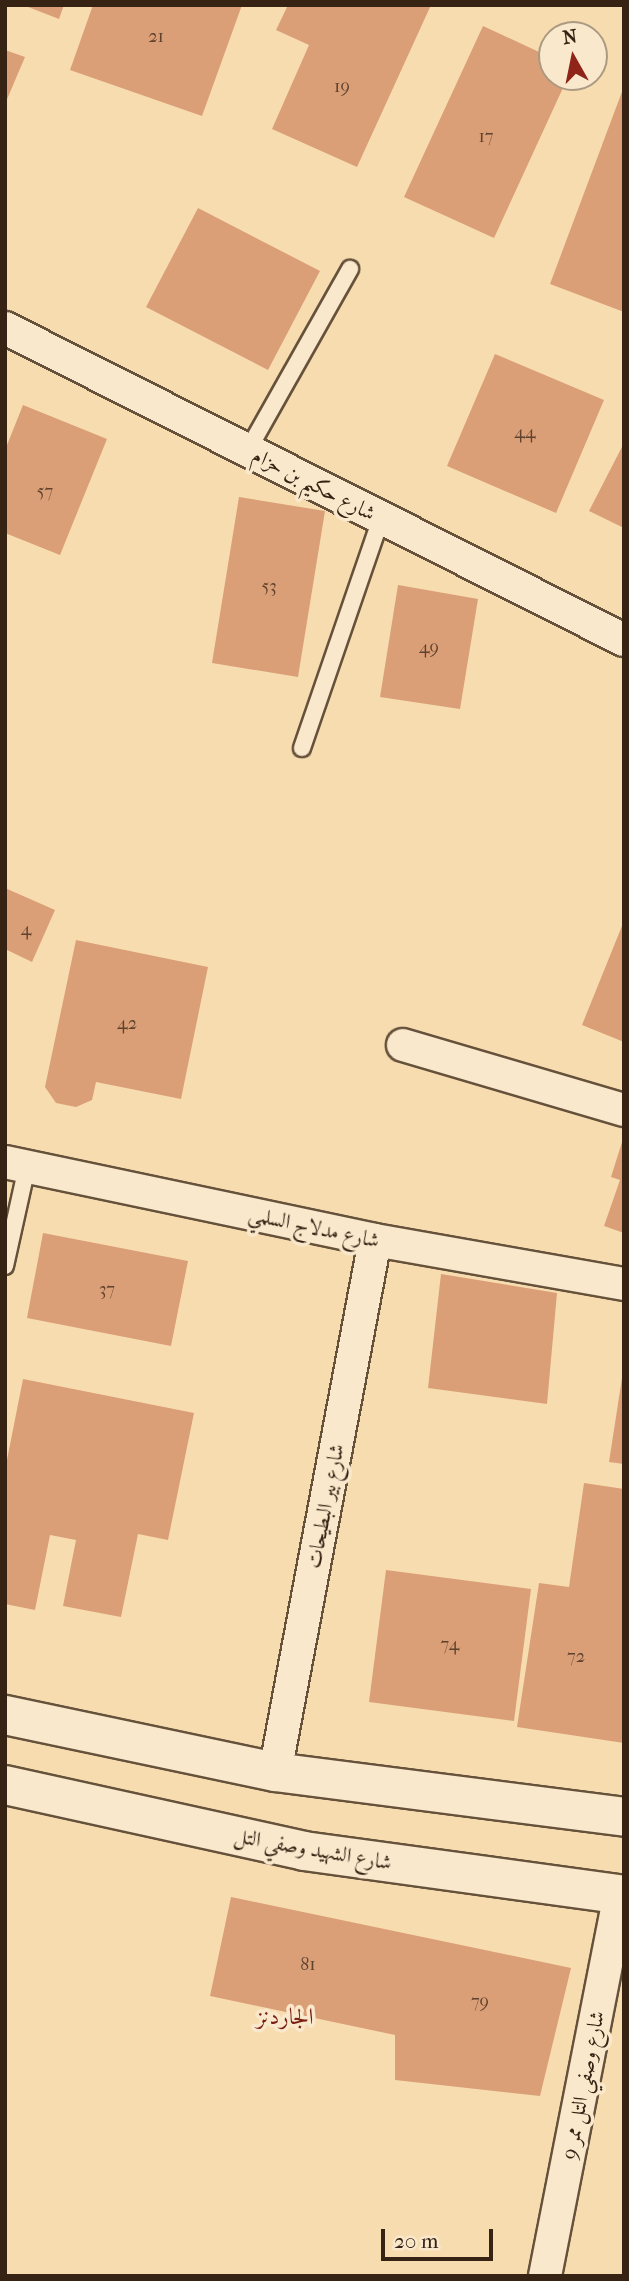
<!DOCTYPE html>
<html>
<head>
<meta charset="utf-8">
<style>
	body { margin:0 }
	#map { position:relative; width:629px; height:2281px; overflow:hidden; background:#f7dcb0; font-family:"IM FELL French Canon",Amiri,serif }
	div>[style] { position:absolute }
	.building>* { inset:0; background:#db9f77 }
	.roads { filter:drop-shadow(2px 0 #66513b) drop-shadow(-2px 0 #66513b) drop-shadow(0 2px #66513b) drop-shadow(0 -2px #66513b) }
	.lane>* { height:16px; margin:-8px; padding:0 8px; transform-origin:8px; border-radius:8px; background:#fae8cc }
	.street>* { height:32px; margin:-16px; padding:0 16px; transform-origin:16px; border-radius:16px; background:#fae8cc }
	.secondary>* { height:38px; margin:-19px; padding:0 19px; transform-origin:19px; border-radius:19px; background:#fae8cc }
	span { translate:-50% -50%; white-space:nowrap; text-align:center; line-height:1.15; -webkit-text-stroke:7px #fae8cc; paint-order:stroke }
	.number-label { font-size:18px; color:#5f422d }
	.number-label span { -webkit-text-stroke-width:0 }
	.street-label { font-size:21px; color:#362314 }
	.neighbourhood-label { font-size:23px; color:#7a1f14 }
	.frame { position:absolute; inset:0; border:7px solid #362314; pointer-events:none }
	.north { position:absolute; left:538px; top:21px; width:70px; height:70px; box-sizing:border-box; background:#fae8cc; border:2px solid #ac9982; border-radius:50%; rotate:351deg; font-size:19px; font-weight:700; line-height:28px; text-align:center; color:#362314 }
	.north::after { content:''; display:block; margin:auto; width:24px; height:32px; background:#8f2418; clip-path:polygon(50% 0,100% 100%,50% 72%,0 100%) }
	.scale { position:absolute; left:381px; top:2229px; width:112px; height:32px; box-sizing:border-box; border:4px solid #362314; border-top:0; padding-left:9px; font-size:21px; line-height:24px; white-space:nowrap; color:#362314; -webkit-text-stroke:5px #fae8cc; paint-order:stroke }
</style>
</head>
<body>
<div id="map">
	<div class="building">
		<div style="clip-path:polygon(23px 5px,64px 5px,59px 19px)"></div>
		<div style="clip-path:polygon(93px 5px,242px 5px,202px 116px,70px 70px)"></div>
		<div style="clip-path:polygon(288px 5px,431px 5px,357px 167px,272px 129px,309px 45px,276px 30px)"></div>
		<div style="clip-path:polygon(483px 26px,552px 58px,552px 77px,568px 77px,494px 238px,404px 197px)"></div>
		<div style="clip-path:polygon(5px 50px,25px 57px,5px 104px)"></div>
		<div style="clip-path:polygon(623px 89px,624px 89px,624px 312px,550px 284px)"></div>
		<div style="clip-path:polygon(198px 208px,320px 271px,268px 370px,146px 307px)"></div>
		<div style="clip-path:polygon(495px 354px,604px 400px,556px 513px,447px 466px)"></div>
		<div style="clip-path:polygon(23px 405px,107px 439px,60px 555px,5px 533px,5px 450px)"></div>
		<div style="clip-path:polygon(624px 443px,624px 528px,589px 511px)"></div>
		<div style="clip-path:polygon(239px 497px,325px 511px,298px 677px,212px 663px)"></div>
		<div style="clip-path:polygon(398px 585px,478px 599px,460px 709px,380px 697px)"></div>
		<div style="clip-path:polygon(5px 888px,55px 910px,32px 962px,5px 949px)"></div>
		<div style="clip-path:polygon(624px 921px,624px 1042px,582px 1025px)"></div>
		<div style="clip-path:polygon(76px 940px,208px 967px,181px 1099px,96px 1082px,92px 1100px,76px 1107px,56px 1103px,45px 1087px)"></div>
		<div style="clip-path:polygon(623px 1139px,624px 1140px,624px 1233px,604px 1226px,620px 1180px,611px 1177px)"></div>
		<div style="clip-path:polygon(43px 1233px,188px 1261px,171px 1346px,27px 1318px)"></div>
		<div style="clip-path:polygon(441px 1274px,557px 1293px,547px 1404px,428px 1388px)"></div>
		<div style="clip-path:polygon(624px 1365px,624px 1464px,609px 1462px)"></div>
		<div style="clip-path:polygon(23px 1379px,194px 1413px,168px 1540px,138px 1534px,121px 1617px,63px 1606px,76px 1540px,50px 1535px,35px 1610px,5px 1604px,5px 1470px)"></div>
		<div style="clip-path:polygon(584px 1483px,624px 1489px,624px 1743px,517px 1727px,539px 1583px,569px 1587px)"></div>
		<div style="clip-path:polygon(386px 1570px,531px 1589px,514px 1721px,369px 1702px)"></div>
		<div style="clip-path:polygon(231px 1897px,571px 1968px,540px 2096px,395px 2080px,395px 2035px,210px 1996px)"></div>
	</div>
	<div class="roads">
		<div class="lane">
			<div style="left:248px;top:450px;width:208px;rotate:-60.6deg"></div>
			<div style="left:302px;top:748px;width:243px;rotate:-71deg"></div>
			<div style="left:5px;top:1266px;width:101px;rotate:-77.5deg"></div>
		</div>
		<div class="street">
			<div style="left:5px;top:328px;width:693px;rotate:26.75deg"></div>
			<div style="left:403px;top:1045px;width:230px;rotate:16.4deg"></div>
			<div style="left:5px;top:1162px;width:378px;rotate:11.9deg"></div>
			<div style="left:375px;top:1240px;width:253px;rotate:10deg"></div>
			<div style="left:275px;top:1772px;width:541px;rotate:-79.35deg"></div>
			<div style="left:545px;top:2276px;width:389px;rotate:-78.9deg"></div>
		</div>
		<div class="secondary">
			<div style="left:5px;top:1715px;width:276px;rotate:11.9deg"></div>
			<div style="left:275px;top:1772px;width:352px;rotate:7.3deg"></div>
			<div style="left:5px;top:1785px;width:306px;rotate:12.4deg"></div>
			<div style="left:304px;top:1851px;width:323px;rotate:7.8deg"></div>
		</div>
	</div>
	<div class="number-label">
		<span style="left:156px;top:37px">21</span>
		<span style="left:342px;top:87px">19</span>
		<span style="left:486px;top:137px">17</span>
		<span style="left:525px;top:433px">44</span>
		<span style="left:45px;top:492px">57</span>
		<span style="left:269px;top:587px">53</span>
		<span style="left:429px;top:648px">49</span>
		<span style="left:26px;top:930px">4</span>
		<span style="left:127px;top:1024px">42</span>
		<span style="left:107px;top:1290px">37</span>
		<span style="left:450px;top:1645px">74</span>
		<span style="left:576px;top:1657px">72</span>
		<span style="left:308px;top:1965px">81</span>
		<span style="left:480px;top:2002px">79</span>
	</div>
	<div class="street-label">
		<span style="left:314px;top:484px;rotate:27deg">شارع حكيم بن حزام</span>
		<span style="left:314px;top:1227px;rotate:12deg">شارع مدلاج السلمي</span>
		<span style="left:325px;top:1506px;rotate:-79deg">شارع بير البطيحات</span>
		<span style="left:313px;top:1849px;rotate:10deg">شارع الشهيد وصفي التل</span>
		<span style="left:583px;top:2085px;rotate:-79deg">شارع وصفي التل ممر 9</span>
	</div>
	<div class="neighbourhood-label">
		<span style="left:285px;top:2017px">الجاردنز</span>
	</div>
	<div class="frame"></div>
	<div class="north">N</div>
	<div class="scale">20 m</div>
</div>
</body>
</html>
